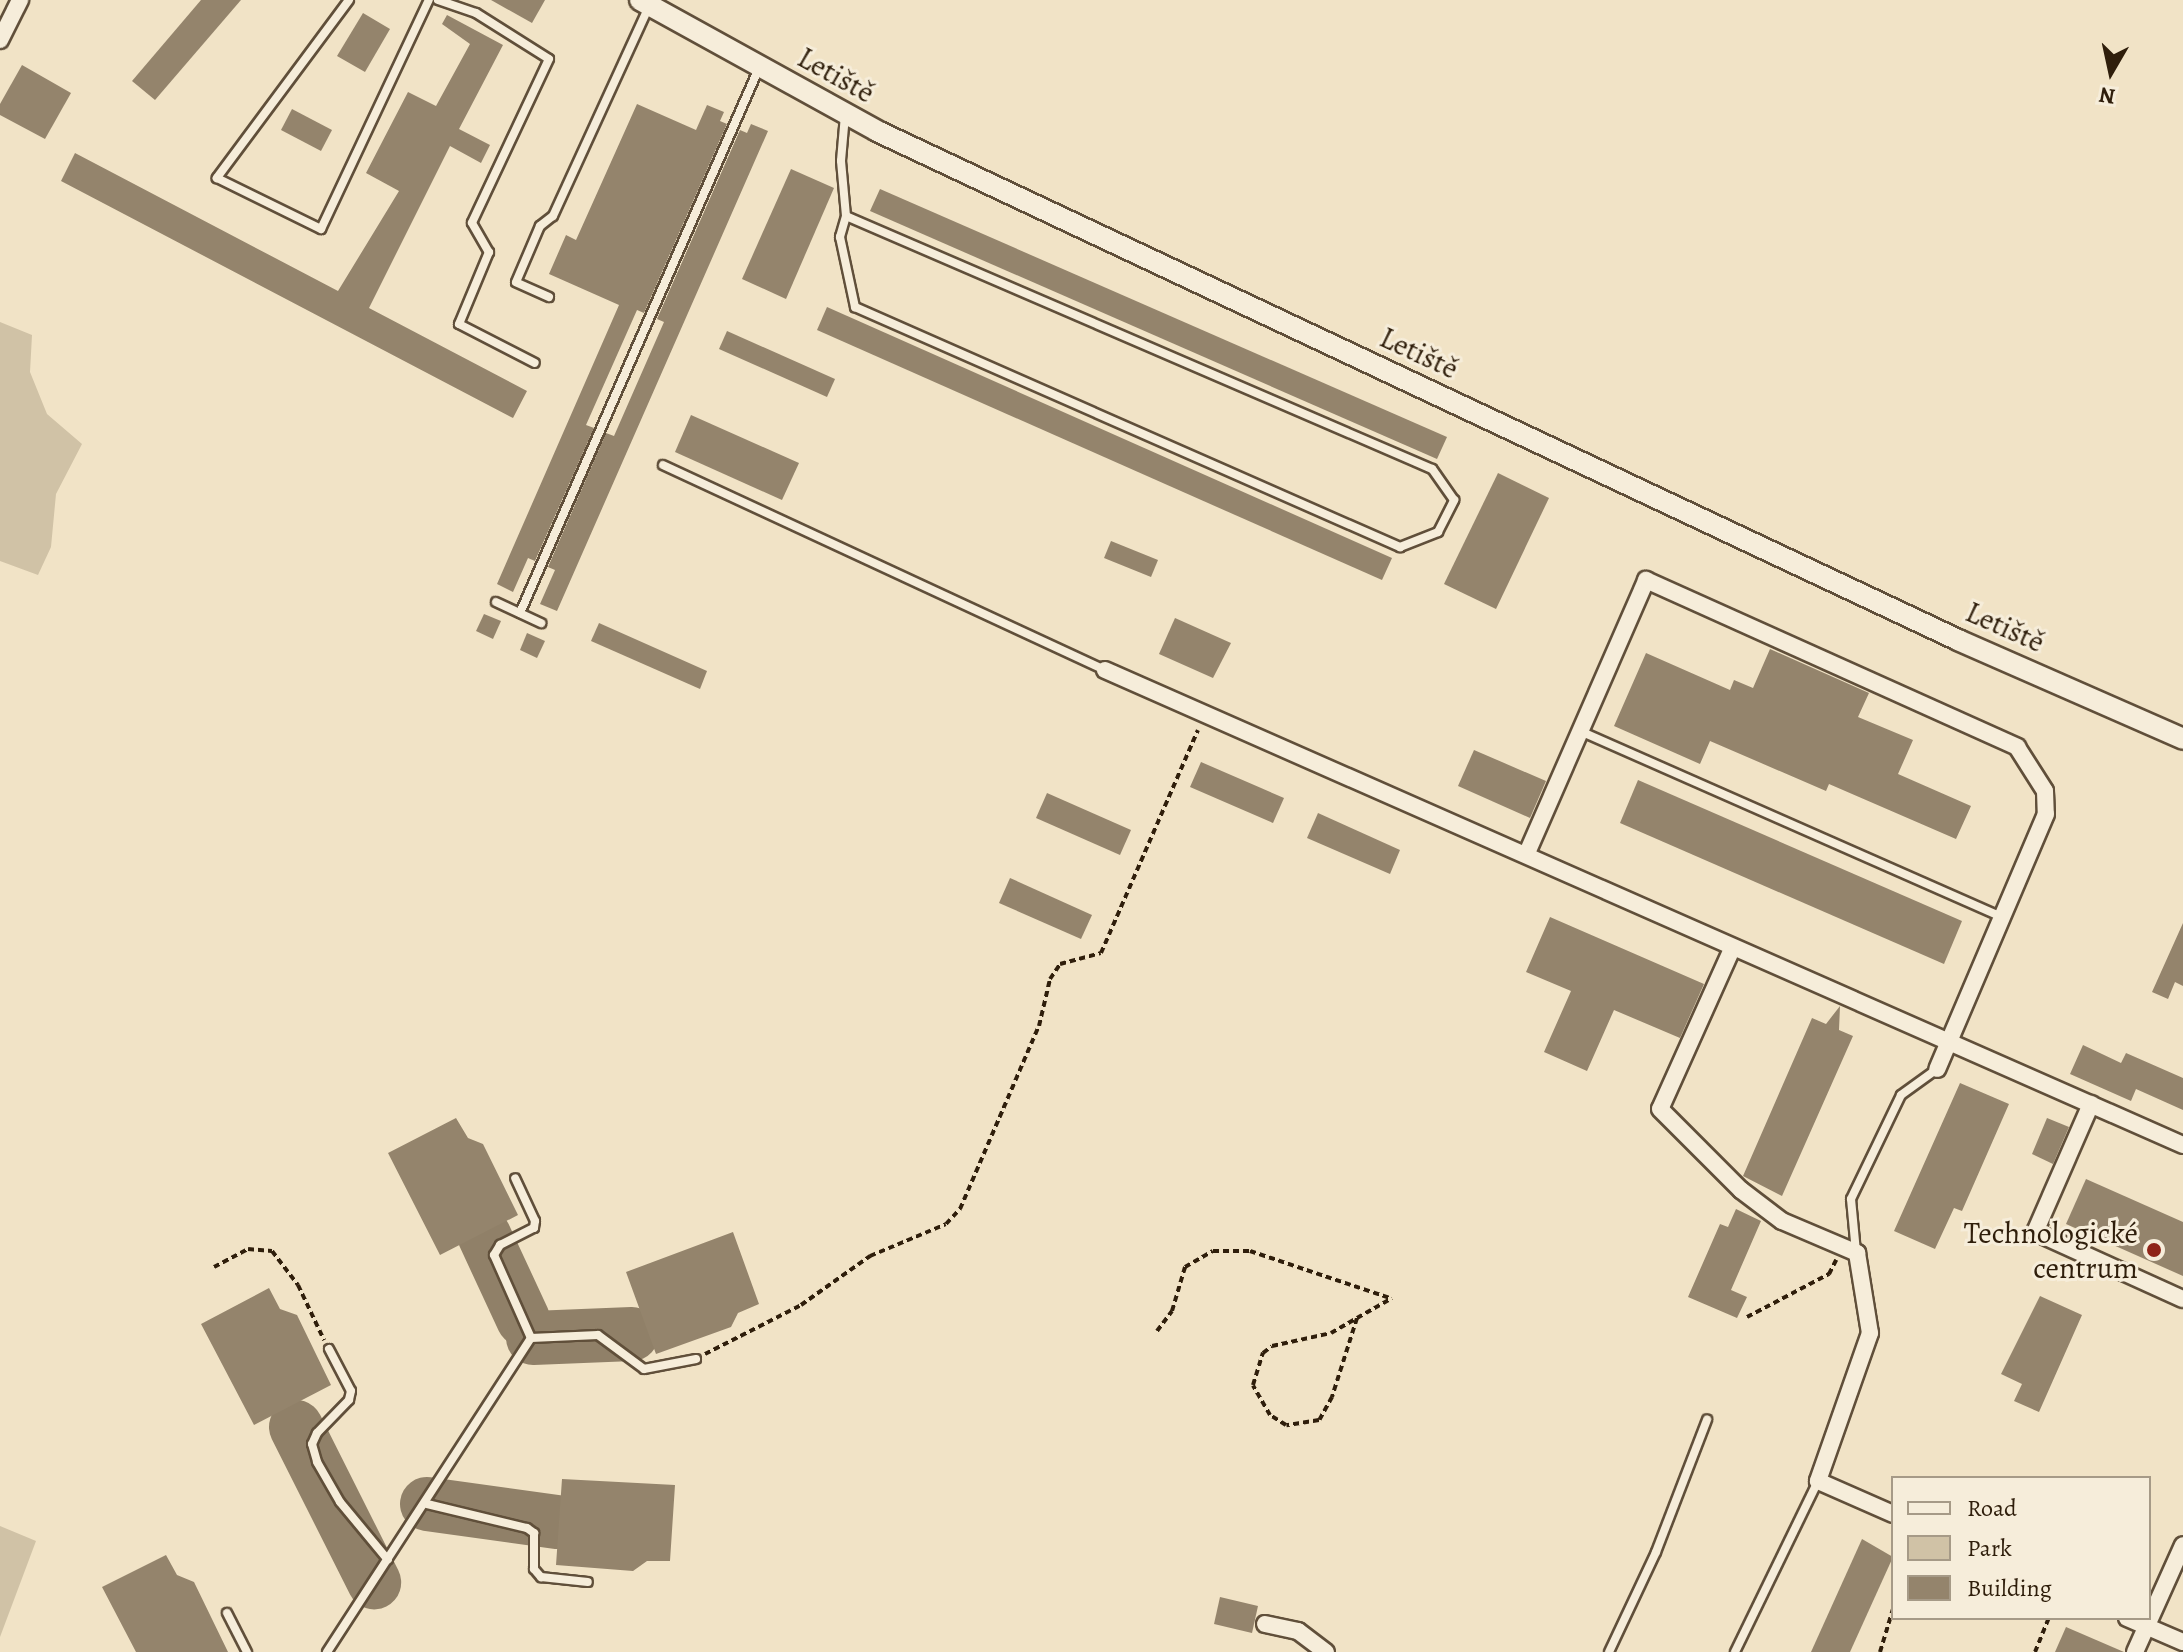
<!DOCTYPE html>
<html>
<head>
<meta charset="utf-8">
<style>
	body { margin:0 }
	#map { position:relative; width:2183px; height:1652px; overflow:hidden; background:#f1e3c6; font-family:Alegreya,serif }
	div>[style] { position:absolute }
	.green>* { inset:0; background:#d0c2a6 }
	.taxiway>* { height:54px; margin:-27px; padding:0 27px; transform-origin:27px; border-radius:27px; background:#908068 }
	.building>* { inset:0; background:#94846c }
	.path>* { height:4px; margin-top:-2px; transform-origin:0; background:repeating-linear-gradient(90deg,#2f1e0b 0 6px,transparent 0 10px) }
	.roads { filter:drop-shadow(2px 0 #604f3a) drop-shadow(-2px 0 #604f3a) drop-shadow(0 2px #604f3a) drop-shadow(0 -2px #604f3a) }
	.service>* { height:8px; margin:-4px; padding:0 4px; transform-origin:4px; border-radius:4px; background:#f6edda }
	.minor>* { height:16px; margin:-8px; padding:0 8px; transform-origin:8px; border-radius:8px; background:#f6edda }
	.tertiary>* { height:20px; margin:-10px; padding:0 10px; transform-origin:10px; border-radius:10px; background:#f6edda }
	.dots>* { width:22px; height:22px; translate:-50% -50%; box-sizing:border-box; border:4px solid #f6edda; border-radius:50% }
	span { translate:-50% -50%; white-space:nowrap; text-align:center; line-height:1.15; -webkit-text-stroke:6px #f6edda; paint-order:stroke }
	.street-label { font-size:30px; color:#2f1e0b }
	.poi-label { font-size:30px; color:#2f1e0b }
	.right { translate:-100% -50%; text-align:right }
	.legend { position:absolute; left:1891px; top:1476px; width:260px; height:144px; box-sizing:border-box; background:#f6edda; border:2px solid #a69a87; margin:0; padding:10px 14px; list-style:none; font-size:24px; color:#2f1e0b }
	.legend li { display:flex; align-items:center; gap:16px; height:40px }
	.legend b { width:40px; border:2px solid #a69a87 }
	.north { position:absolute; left:2071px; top:32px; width:80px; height:80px; -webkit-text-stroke:6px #f6edda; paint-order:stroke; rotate:189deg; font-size:22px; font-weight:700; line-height:32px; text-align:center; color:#2f1e0b }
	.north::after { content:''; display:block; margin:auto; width:28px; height:36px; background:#2f1e0b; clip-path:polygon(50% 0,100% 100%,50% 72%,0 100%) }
</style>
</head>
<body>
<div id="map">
	<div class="green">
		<div style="clip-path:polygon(0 322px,32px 335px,30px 372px,47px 414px,82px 444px,56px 494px,51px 547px,38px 575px,0 561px)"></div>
		<div style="clip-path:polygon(0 1526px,36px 1541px,0 1637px)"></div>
	</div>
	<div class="taxiway">
		<div style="left:484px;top:1235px;width:93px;rotate:65.1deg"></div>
		<div style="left:533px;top:1338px;width:99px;rotate:-2.3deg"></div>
		<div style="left:296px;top:1427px;width:174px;rotate:63.3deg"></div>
		<div style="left:427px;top:1504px;width:131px;rotate:7.9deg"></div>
	</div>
	<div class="building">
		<div style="clip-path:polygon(201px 0,241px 0,155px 100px,132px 81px)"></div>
		<div style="clip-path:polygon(491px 0,545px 0,532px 23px)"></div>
		<div style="clip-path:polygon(363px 13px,390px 29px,365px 72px,337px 56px)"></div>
		<div style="clip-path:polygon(447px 15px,503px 45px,459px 129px,490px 145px,481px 163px,450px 146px,369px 308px,527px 391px,513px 418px,61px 181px,75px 153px,338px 291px,399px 191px,366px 173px,408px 92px,436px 106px,470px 44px,442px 24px)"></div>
		<div style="clip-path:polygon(22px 65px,71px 93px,45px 139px,0 115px,0 104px)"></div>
		<div style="clip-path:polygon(637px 104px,696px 130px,707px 105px,724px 112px,720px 121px,727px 124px,644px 313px,637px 310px,586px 425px,594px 428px,535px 561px,528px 558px,513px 592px,497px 584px,619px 305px,549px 274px,566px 235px,576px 240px)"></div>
		<div style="clip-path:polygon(292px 109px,332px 130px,321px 151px,281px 130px)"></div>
		<div style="clip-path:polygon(751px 124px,768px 131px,557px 611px,540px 604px,555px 570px,548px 567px,606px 433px,614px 436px,621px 420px,664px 322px,657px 319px,740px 130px,747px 133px)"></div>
		<div style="clip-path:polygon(791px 169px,834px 188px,786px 299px,742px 279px)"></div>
		<div style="clip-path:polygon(880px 189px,1447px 437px,1437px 459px,870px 211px)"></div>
		<div style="clip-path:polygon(827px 307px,1392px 558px,1382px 580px,817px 330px)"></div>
		<div style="clip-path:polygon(727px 331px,835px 379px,827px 397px,719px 349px)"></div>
		<div style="clip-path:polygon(691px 415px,799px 463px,782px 500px,675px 452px)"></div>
		<div style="clip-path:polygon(1498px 473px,1549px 498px,1496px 609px,1444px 584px)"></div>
		<div style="clip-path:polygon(1111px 541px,1158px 560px,1151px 577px,1104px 558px)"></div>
		<div style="clip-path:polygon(484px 614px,501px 621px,493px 639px,476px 631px)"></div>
		<div style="clip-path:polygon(1175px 618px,1231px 643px,1213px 678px,1159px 654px)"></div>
		<div style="clip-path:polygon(599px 623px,707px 671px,700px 689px,591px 641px)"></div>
		<div style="clip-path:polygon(527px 633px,545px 641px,537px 658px,520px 650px)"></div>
		<div style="clip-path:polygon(1770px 649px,1869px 693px,1858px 717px,1913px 740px,1898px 774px,1971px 806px,1956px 839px,1829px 784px,1826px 791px,1710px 741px,1700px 764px,1614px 726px,1646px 653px,1730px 690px,1734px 680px,1753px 688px)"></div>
		<div style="clip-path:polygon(1474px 750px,1546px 781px,1530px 818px,1458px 786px)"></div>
		<div style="clip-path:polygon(1201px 762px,1284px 798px,1273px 823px,1190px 787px)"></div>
		<div style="clip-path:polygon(1638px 780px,1962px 921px,1944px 964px,1620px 823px)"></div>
		<div style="clip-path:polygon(1047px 793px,1131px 830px,1120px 855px,1036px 818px)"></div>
		<div style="clip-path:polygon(1318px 813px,1400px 850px,1390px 874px,1307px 838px)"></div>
		<div style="clip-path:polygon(1010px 878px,1092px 915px,1081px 939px,999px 903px)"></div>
		<div style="clip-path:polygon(1550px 917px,1704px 984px,1680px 1038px,1614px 1010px,1587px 1071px,1544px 1052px,1571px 991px,1526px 972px)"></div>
		<div style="clip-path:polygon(2183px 923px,2183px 986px,2175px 982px,2168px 999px,2152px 992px)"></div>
		<div style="clip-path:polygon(1840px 1006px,1839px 1030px,1853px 1036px,1782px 1196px,1743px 1176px,1812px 1018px,1826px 1024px)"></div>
		<div style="clip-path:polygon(2083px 1045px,2121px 1063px,2126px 1053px,2183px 1078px,2183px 1110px,2136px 1089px,2131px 1101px,2070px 1074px)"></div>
		<div style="clip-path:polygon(1960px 1083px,2009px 1104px,1962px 1211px,1954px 1208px,1935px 1249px,1894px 1231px)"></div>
		<div style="clip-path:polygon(456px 1118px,468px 1138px,483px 1144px,518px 1215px,440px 1255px,388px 1153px)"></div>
		<div style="clip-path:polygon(2047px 1118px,2069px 1127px,2053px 1164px,2032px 1154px)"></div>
		<div style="clip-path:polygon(2086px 1179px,2183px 1222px,2183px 1276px,2066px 1224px)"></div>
		<div style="clip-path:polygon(1736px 1209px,1761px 1221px,1731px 1290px,1747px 1297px,1737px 1318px,1688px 1297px,1720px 1224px,1728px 1227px)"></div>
		<div style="clip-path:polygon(733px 1232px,759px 1304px,738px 1313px,731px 1327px,656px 1354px,626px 1272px)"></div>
		<div style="clip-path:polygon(269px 1288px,280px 1309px,297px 1315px,331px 1385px,254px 1425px,201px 1324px)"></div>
		<div style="clip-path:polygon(2040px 1296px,2082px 1315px,2039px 1412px,2014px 1401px,2022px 1384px,2001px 1374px)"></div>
		<div style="clip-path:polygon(562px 1479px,675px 1485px,670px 1561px,647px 1561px,633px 1571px,556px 1565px)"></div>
		<div style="clip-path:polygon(1862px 1539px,1893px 1557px,1850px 1652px,1811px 1652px)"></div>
		<div style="clip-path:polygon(166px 1555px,177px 1575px,194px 1582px,228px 1652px,136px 1652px,102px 1587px)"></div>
		<div style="clip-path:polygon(1220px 1597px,1258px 1606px,1252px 1633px,1214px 1624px)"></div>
		<div style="clip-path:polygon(2066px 1627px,2124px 1652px,2055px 1652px)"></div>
	</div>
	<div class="path">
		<div style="left:214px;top:1267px;width:38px;rotate:-28deg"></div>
		<div style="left:248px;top:1249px;width:24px;rotate:5deg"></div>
		<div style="left:272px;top:1251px;width:43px;rotate:52.6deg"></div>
		<div style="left:298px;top:1285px;width:61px;rotate:64.7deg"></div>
		<div style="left:1747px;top:1317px;width:93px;rotate:-27.7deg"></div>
		<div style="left:1829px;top:1274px;width:16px;rotate:-63deg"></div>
		<div style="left:1357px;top:1318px;width:83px;rotate:107.6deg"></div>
		<div style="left:1332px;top:1397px;width:26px;rotate:119deg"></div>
		<div style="left:1319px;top:1420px;width:33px;rotate:171deg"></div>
		<div style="left:1286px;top:1425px;width:19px;rotate:-148deg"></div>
		<div style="left:1270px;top:1415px;width:34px;rotate:-120deg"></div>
		<div style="left:1253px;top:1385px;width:34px;rotate:-73deg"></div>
		<div style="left:1263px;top:1353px;width:11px;rotate:-38deg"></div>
		<div style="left:1272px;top:1346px;width:60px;rotate:-12.4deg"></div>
		<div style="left:1331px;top:1333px;width:30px;rotate:-30deg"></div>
		<div style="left:1357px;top:1318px;width:40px;rotate:-29.7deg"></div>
		<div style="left:1157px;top:1331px;width:25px;rotate:-53deg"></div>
		<div style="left:1172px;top:1311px;width:46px;rotate:-73.5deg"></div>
		<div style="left:1185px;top:1267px;width:32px;rotate:-30deg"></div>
		<div style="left:1213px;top:1251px;width:37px"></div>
		<div style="left:1250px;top:1251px;width:148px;rotate:18.6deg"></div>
		<div style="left:705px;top:1354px;width:108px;rotate:-27deg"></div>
		<div style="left:801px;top:1305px;width:85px;rotate:-35.4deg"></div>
		<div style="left:870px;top:1256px;width:82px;rotate:-22.8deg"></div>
		<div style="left:946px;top:1224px;width:21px;rotate:-47deg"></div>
		<div style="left:960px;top:1209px;width:199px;rotate:-66.7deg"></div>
		<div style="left:1039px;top:1026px;width:48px;rotate:-76.8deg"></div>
		<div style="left:1050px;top:979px;width:18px;rotate:-56deg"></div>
		<div style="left:1060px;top:964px;width:42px;rotate:-15deg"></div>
		<div style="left:1101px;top:953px;width:243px;rotate:-66.5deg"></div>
		<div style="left:1880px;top:1652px;width:45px;rotate:-73.2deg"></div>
		<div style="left:2035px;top:1652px;width:37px;rotate:-68deg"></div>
	</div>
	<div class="roads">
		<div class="service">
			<div style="left:349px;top:0;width:222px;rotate:126.6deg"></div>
			<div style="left:217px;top:178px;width:116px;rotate:26.1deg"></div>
			<div style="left:321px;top:229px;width:253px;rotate:-64.8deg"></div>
			<div style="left:438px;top:0;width:40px;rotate:18.9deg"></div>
			<div style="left:476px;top:13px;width:86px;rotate:32.2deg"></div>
			<div style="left:549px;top:59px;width:181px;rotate:115.2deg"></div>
			<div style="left:472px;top:223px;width:34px;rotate:60deg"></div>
			<div style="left:489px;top:252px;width:78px;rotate:112.6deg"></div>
			<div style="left:459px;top:324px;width:85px;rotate:27.2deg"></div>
			<div style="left:845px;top:115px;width:46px;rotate:95deg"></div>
			<div style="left:841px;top:161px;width:55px;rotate:84.8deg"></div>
			<div style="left:846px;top:216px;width:22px;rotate:106deg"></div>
			<div style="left:840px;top:237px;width:72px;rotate:77.9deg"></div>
			<div style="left:855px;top:307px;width:596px;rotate:23.77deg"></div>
			<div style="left:1400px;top:547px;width:41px;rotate:-21.5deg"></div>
			<div style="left:1438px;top:532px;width:36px;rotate:-63deg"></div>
			<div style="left:1454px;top:500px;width:38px;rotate:-125deg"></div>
			<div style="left:1432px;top:469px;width:638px;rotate:-156.65deg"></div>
			<div style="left:549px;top:297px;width:36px;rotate:-156deg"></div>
			<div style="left:516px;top:282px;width:61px;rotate:-66.8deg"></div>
			<div style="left:540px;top:226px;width:16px;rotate:-38deg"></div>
			<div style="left:553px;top:216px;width:231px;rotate:-65.4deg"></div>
			<div style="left:663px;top:465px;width:487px;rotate:24.9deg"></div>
			<div style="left:496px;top:602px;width:50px;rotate:25deg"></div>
			<div style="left:520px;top:613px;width:595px;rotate:-66.32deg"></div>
			<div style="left:1580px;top:731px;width:461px;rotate:23.8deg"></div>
			<div style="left:1856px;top:1252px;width:53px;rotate:-95.4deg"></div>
			<div style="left:1851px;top:1199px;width:115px;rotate:-64.3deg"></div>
			<div style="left:1901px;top:1095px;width:44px;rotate:-35.8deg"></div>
			<div style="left:531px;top:1338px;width:67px;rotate:-2.6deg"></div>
			<div style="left:598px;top:1335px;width:57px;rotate:36.5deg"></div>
			<div style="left:644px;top:1369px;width:53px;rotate:-10.9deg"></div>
			<div style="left:329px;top:1349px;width:47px;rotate:62.4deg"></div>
			<div style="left:351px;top:1391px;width:9px;rotate:103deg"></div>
			<div style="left:349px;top:1400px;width:46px;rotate:134.1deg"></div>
			<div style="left:317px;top:1433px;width:12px;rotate:114deg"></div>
			<div style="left:312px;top:1444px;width:19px;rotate:74deg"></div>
			<div style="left:317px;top:1462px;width:46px;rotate:60.1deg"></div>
			<div style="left:340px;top:1502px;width:75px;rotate:50.4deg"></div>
			<div style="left:427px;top:1504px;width:103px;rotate:13.5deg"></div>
			<div style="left:527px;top:1528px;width:9px;rotate:36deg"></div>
			<div style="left:534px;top:1533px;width:36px;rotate:90deg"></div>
			<div style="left:534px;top:1569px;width:11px;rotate:49deg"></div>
			<div style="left:541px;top:1577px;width:47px;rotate:6.1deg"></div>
			<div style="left:227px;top:1613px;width:44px;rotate:62.9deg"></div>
			<div style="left:327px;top:1652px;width:374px;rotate:-57deg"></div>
			<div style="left:531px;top:1338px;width:91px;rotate:-114deg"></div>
			<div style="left:494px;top:1255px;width:12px;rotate:-59deg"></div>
			<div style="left:500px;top:1245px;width:38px;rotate:-27deg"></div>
			<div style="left:534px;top:1228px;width:7px;rotate:-82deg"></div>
			<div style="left:535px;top:1221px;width:47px;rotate:-114.9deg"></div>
			<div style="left:1609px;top:1652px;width:110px;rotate:-64.8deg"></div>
			<div style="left:1656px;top:1552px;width:142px;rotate:-68.9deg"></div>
			<div style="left:1735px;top:1652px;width:190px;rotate:-64.1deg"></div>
		</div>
		<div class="minor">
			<div style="left:0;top:40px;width:45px;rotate:-63.4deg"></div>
			<div style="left:1105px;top:670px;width:1178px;rotate:23.78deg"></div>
			<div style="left:1527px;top:853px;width:298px;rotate:-66.4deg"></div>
			<div style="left:1646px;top:580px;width:407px;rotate:24.2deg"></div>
			<div style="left:2017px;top:747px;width:52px;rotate:57.5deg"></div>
			<div style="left:2045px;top:791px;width:23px;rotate:88deg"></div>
			<div style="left:2046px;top:814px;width:277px;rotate:113.1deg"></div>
			<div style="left:1732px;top:949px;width:175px;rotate:114.2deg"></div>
			<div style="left:1660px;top:1109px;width:115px;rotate:45deg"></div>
			<div style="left:1741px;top:1190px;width:51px;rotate:37.1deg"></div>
			<div style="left:1782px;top:1221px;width:82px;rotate:23.1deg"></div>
			<div style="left:1857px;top:1253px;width:81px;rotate:80.8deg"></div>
			<div style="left:1870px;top:1333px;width:157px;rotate:109.4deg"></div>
			<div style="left:1818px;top:1481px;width:82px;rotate:23.7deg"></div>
			<div style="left:2091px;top:1104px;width:140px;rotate:113.6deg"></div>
			<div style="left:2035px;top:1232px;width:162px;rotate:24.4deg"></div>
			<div style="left:2127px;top:1618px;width:61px;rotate:23.2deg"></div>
			<div style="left:1265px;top:1624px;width:34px;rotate:12deg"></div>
			<div style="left:1298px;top:1631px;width:35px;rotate:37deg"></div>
			<div style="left:2135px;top:1652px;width:117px;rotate:-65.8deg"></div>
		</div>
		<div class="tertiary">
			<div style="left:640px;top:0;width:271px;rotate:28.9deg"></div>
			<div style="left:877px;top:131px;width:1195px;rotate:25.21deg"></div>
			<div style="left:1958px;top:640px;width:246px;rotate:23.7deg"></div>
		</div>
	</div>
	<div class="dots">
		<div style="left:2154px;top:1250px;background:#8f2418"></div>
	</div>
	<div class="street-label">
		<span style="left:836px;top:75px;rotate:29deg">Letiště</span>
		<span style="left:1419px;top:353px;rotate:25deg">Letiště</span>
		<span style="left:2005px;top:627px;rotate:24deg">Letiště</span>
	</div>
	<div class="poi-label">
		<span class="right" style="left:2138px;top:1250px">Technologické<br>centrum</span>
	</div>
	<ul class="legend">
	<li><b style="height:10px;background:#f6edda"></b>Road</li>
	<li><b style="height:22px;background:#d0c2a6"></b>Park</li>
	<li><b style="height:22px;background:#94846c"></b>Building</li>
	</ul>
	<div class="north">N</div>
</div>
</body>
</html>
